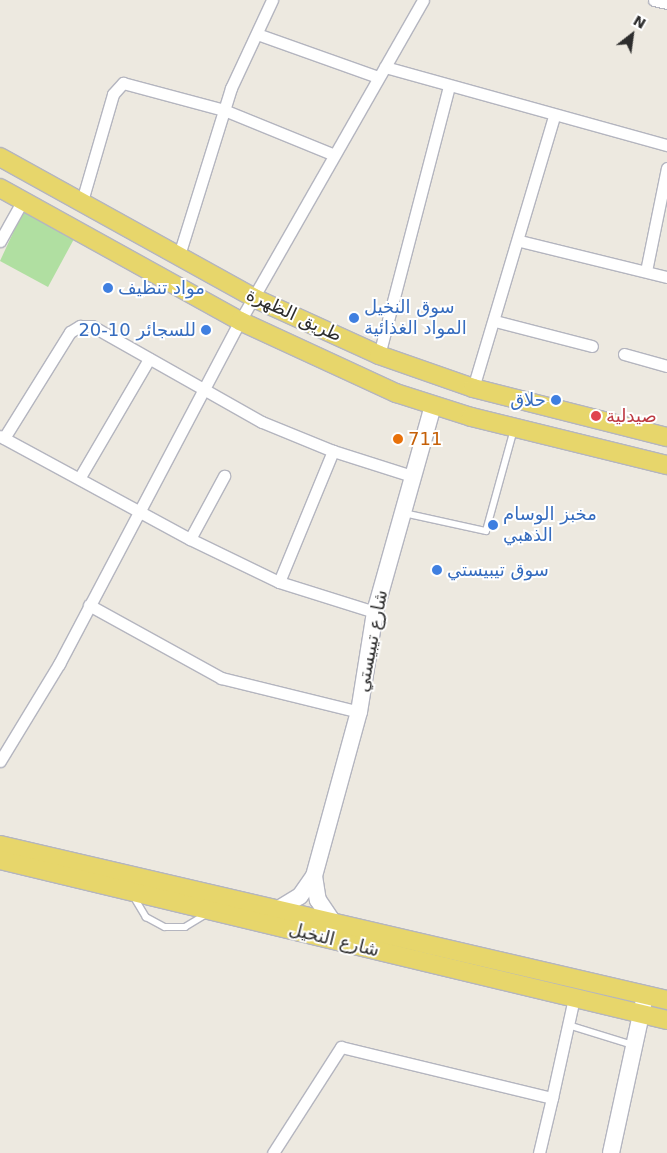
<!DOCTYPE html>
<html>
<head>
<meta charset="utf-8">
<style>
	body { margin:0 }
	#map { position:relative; width:667px; height:1153px; overflow:hidden; background:#ede9e0; font-family:"DejaVu Sans","Noto Sans Arabic",sans-serif }
	div>[style] { position:absolute }
	.green>* { inset:0; background:#b0dfa1 }
	.roads { filter:drop-shadow(1px 0 #b4b5bf) drop-shadow(-1px 0 #b4b5bf) drop-shadow(0 1px #b4b5bf) drop-shadow(0 -1px #b4b5bf) }
	.lane>* { height:5.5px; margin:-2.75px; padding:0 2.75px; transform-origin:2.75px; border-radius:2.75px; background:#fff }
	.street>* { height:11px; margin:-5.5px; padding:0 5.5px; transform-origin:5.5px; border-radius:5.5px; background:#fff }
	.secondary>* { height:16px; margin:-8px; padding:0 8px; transform-origin:8px; border-radius:8px; background:#fff }
	.primary>* { height:18px; margin:-9px; padding:0 9px; transform-origin:9px; border-radius:9px; background:#e7d66b }
	.dots>* { width:14px; height:14px; translate:-50% -50%; box-sizing:border-box; border:2px solid #fff; border-radius:50% }
	span { translate:-50% -50%; white-space:nowrap; text-align:center; line-height:1.15; -webkit-text-stroke:4px #fff; paint-order:stroke }
	.shop-label { font-size:18px; color:#366cbe }
	.left { translate:0 -50%; text-align:left }
	.right { translate:-100% -50%; text-align:right }
	.street-label { font-size:18px; color:#2d2d2d }
	.health-label { font-size:18px; color:#be3a42 }
	.food-label { font-size:18px; color:#c56008 }
	.north { position:absolute; left:607px; top:10px; width:50px; height:50px; -webkit-text-stroke:4px #fff; paint-order:stroke; rotate:30deg; font-size:14px; font-weight:700; line-height:20px; text-align:center; color:#2d2d2d }
	.north::after { content:''; display:block; margin:auto; width:18px; height:22px; background:#2d2d2d; clip-path:polygon(50% 0,100% 100%,50% 72%,0 100%) }
</style>
</head>
<body>
<div id="map">
	<div class="green">
		<div style="clip-path:polygon(23px 211px,74px 239px,48px 287px,0 261px)"></div>
	</div>
	<div class="roads">
		<div class="lane">
			<div style="left:404px;top:513px;width:84px;rotate:12.4deg"></div>
			<div style="left:486px;top:531px;width:106px;rotate:-74.6deg"></div>
			<div style="left:133px;top:895px;width:26px;rotate:59deg"></div>
			<div style="left:146px;top:917px;width:21px;rotate:28deg"></div>
			<div style="left:165px;top:927px;width:20px"></div>
			<div style="left:185px;top:927px;width:27px;rotate:-31deg"></div>
			<div style="left:568px;top:1025px;width:68px;rotate:17.1deg"></div>
		</div>
		<div class="street">
			<div style="left:654px;top:0;width:13px;rotate:13deg"></div>
			<div style="left:257px;top:34px;width:128px;rotate:19.6deg"></div>
			<div style="left:385px;top:67px;width:293px;rotate:15.5deg"></div>
			<div style="left:82px;top:201px;width:111px;rotate:-73.8deg"></div>
			<div style="left:113px;top:94px;width:15px;rotate:-48deg"></div>
			<div style="left:123px;top:83px;width:105px;rotate:15deg"></div>
			<div style="left:224px;top:110px;width:119px;rotate:22.2deg"></div>
			<div style="left:0;top:241px;width:47px;rotate:-60.7deg"></div>
			<div style="left:520px;top:241px;width:151px;rotate:13.8deg"></div>
			<div style="left:179px;top:255px;width:175px;rotate:-72.7deg"></div>
			<div style="left:231px;top:88px;width:97px;rotate:-65deg"></div>
			<div style="left:646px;top:271px;width:105px;rotate:-78.5deg"></div>
			<div style="left:495px;top:321px;width:100px;rotate:14.5deg"></div>
			<div style="left:624px;top:354px;width:45px;rotate:15.6deg"></div>
			<div style="left:379px;top:355px;width:278px;rotate:-75.4deg"></div>
			<div style="left:473px;top:388px;width:284px;rotate:-73.4deg"></div>
			<div style="left:0;top:436px;width:216px;rotate:28.5deg"></div>
			<div style="left:190px;top:539px;width:99px;rotate:25.8deg"></div>
			<div style="left:279px;top:582px;width:101px;rotate:17.4deg"></div>
			<div style="left:4px;top:438px;width:125px;rotate:-58.1deg"></div>
			<div style="left:70px;top:332px;width:12px;rotate:-31deg"></div>
			<div style="left:80px;top:326px;width:12px"></div>
			<div style="left:92px;top:326px;width:195px;rotate:29.5deg"></div>
			<div style="left:262px;top:422px;width:77px;rotate:22.2deg"></div>
			<div style="left:333px;top:451px;width:83px;rotate:17.6deg"></div>
			<div style="left:80px;top:477px;width:137px;rotate:-59.7deg"></div>
			<div style="left:190px;top:539px;width:72px;rotate:-61.6deg"></div>
			<div style="left:279px;top:582px;width:142px;rotate:-67.6deg"></div>
			<div style="left:89px;top:605px;width:151px;rotate:28.9deg"></div>
			<div style="left:221px;top:678px;width:142px;rotate:13.8deg"></div>
			<div style="left:0;top:761px;width:114px;rotate:-58.7deg"></div>
			<div style="left:59px;top:664px;width:388px;rotate:-62.2deg"></div>
			<div style="left:240px;top:321px;width:369px;rotate:-60.3deg"></div>
			<div style="left:273px;top:1153px;width:126px;rotate:-57.3deg"></div>
			<div style="left:341px;top:1047px;width:217px;rotate:13.6deg"></div>
			<div style="left:552px;top:1098px;width:102px;rotate:-77.6deg"></div>
			<div style="left:539px;top:1153px;width:57px;rotate:-76.7deg"></div>
		</div>
		<div class="secondary">
			<div style="left:314px;top:876px;width:24px;rotate:81deg"></div>
			<div style="left:318px;top:900px;width:23px;rotate:56deg"></div>
			<div style="left:280px;top:908px;width:23px;rotate:-31deg"></div>
			<div style="left:300px;top:896px;width:24px;rotate:-55deg"></div>
			<div style="left:314px;top:876px;width:170px;rotate:-74.7deg"></div>
			<div style="left:359px;top:712px;width:101px;rotate:-80.9deg"></div>
			<div style="left:375px;top:612px;width:214px;rotate:-74.3deg"></div>
			<div style="left:611px;top:1153px;width:157px;rotate:-77.8deg"></div>
		</div>
		<div class="primary">
			<div style="left:0;top:157px;width:291px;rotate:29deg"></div>
			<div style="left:254px;top:298px;width:137px;rotate:24.5deg"></div>
			<div style="left:379px;top:355px;width:100px;rotate:19.3deg"></div>
			<div style="left:473px;top:388px;width:200px;rotate:14.2deg"></div>
			<div style="left:0;top:188px;width:274px;rotate:29deg"></div>
			<div style="left:240px;top:321px;width:172px;rotate:24.8deg"></div>
			<div style="left:396px;top:393px;width:79px;rotate:17.7deg"></div>
			<div style="left:471px;top:417px;width:202px;rotate:13.8deg"></div>
			<div style="left:0;top:845px;width:685px;rotate:13.08deg"></div>
			<div style="left:0;top:860px;width:686px;rotate:13.49deg"></div>
		</div>
	</div>
	<div class="dots">
		<div style="left:108px;top:288px;background:#3f7fe0"></div>
		<div style="left:354px;top:318px;background:#3f7fe0"></div>
		<div style="left:206px;top:330px;background:#3f7fe0"></div>
		<div style="left:556px;top:400px;background:#3f7fe0"></div>
		<div style="left:596px;top:416px;background:#e0444e"></div>
		<div style="left:398px;top:439px;background:#e8710a"></div>
		<div style="left:493px;top:525px;background:#3f7fe0"></div>
		<div style="left:437px;top:570px;background:#3f7fe0"></div>
	</div>
	<div class="shop-label">
		<span class="left" style="left:118px;top:288px">مواد تنظيف</span>
		<span class="left" style="left:364px;top:318px">سوق النخيل<br>المواد الغذائية</span>
		<span class="right" style="left:196px;top:330px">20-10 للسجائر</span>
		<span class="right" style="left:546px;top:400px">حلاق</span>
		<span class="left" style="left:503px;top:525px">مخبز الوسام<br>الذهبي</span>
		<span class="left" style="left:447px;top:570px">سوق تيبيستي</span>
	</div>
	<div class="street-label">
		<span style="left:294px;top:315px;rotate:25deg">طريق الظهرة</span>
		<span style="left:372px;top:641px;rotate:-79deg">شارع تيبيستي</span>
		<span style="left:334px;top:940px;rotate:14deg">شارع النخيل</span>
	</div>
	<div class="health-label">
		<span class="left" style="left:606px;top:416px">صيدلية</span>
	</div>
	<div class="food-label">
		<span class="left" style="left:408px;top:439px">711</span>
	</div>
	<div class="north">N</div>
</div>
</body>
</html>
